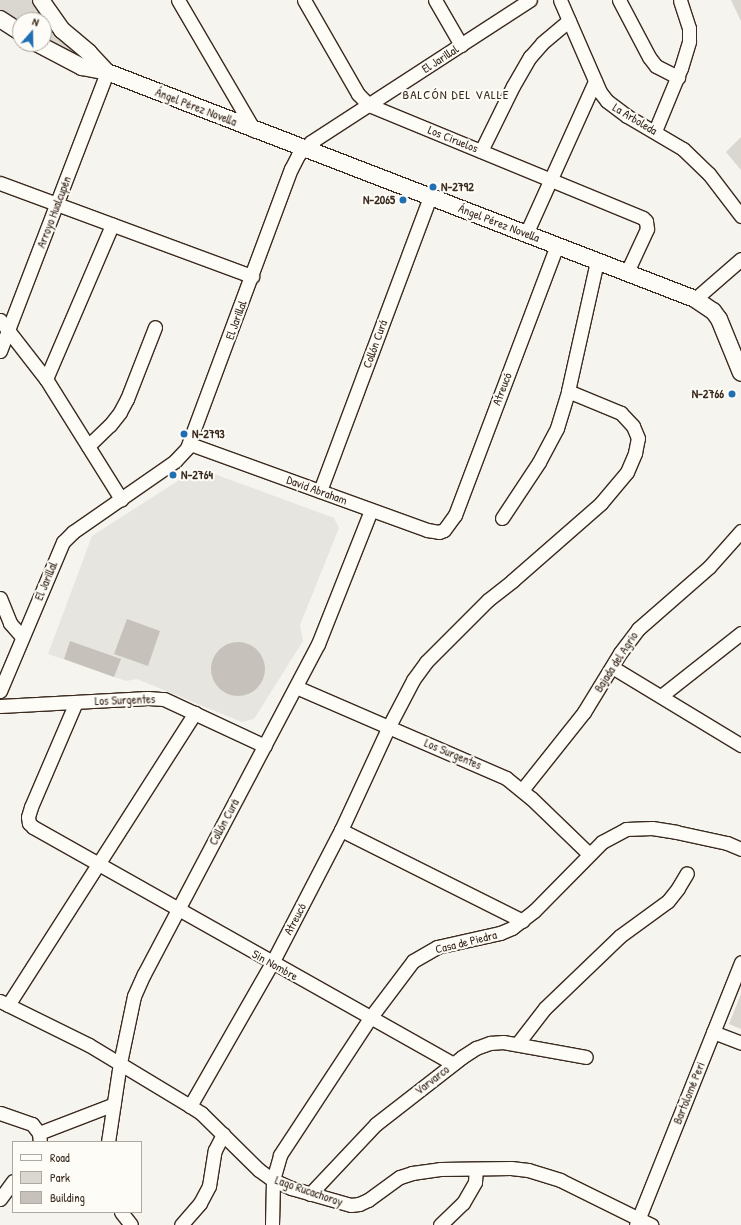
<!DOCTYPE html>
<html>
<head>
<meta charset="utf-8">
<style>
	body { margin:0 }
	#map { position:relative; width:741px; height:1225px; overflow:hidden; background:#f5f4ee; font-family:"Patrick Hand",sans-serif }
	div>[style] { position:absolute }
	.built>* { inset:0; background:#e7e5df }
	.green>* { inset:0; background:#dad6d0 }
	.building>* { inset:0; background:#c7c1bb }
	.round { border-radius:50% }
	.roads { filter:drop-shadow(1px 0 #3b2a1e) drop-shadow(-1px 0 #3b2a1e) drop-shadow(0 1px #3b2a1e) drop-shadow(0 -1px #3b2a1e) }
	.minor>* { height:13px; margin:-6.5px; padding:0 6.5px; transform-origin:6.5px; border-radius:6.5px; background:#fdfcf7 }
	.major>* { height:16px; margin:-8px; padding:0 8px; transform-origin:8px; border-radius:8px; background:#fdfcf7 }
	.dots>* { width:11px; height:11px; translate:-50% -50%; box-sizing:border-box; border:2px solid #fdfcf7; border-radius:50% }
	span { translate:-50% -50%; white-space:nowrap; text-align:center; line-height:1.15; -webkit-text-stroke:4px #fdfcf7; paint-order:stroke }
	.street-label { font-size:12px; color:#3b2a1e }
	.poi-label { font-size:12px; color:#3b2a1e; font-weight:700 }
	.left { translate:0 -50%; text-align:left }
	.right { translate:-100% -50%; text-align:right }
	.neighbourhood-label { font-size:13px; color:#3b2a1e; letter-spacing:1px }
	.legend { position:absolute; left:12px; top:1141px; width:130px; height:72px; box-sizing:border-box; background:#fdfcf7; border:1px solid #afa8a0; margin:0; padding:5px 7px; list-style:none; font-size:12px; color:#3b2a1e }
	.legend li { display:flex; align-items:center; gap:8px; height:20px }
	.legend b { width:20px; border:1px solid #afa8a0 }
	.north { position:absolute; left:12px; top:12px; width:40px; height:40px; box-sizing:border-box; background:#fdfcf7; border:1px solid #afa8a0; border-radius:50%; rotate:20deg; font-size:11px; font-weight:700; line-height:16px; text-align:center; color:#3b2a1e }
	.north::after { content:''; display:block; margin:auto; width:14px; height:18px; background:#1f6fb2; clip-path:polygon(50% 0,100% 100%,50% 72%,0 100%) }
</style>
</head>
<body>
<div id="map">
	<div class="built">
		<div style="clip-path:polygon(198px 468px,334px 518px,339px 528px,300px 625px,303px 641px,254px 719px,242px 722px,137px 679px,126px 681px,48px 654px,92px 536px)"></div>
	</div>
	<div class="green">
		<div style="clip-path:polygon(0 0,35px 0,89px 62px,44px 42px,44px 20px,20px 20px,20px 27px,0 14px)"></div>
		<div style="clip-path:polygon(731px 0,741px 0,741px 21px)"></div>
		<div style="clip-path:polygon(741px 137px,741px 170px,726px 152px)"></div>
		<div style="clip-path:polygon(741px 994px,741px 1029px,729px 1024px)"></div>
	</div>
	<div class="building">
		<div style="clip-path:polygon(127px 619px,160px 631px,148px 666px,114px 654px)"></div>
		<div style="clip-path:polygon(70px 641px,121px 659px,114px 677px,64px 659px)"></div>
		<div class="round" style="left:211px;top:642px;width:54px;height:54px"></div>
	</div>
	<div class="roads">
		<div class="minor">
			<div style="left:178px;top:0;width:151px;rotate:59.7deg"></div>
			<div style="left:304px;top:0;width:108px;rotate:60.1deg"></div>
			<div style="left:358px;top:94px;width:16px;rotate:45deg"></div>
			<div style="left:369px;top:105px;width:296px;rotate:22.4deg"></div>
			<div style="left:643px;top:218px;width:4px;rotate:45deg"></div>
			<div style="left:646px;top:221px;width:8px;rotate:83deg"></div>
			<div style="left:647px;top:229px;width:47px;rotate:114.9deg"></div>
			<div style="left:435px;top:0;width:52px;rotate:60deg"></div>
			<div style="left:560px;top:0;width:100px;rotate:66.5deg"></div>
			<div style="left:600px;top:92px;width:11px;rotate:52deg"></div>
			<div style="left:607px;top:101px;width:25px;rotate:37deg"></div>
			<div style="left:627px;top:116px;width:65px;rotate:30.5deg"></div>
			<div style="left:683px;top:149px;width:36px;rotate:44deg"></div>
			<div style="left:709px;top:174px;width:53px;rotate:52.7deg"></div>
			<div style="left:619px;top:0;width:64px;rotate:62.2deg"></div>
			<div style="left:649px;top:57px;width:11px;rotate:52deg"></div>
			<div style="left:656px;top:66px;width:25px;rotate:27deg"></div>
			<div style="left:655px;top:131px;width:68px;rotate:-67.6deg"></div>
			<div style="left:681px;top:68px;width:28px;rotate:-73deg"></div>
			<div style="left:689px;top:41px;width:13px;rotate:-90deg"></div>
			<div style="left:689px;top:28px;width:29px;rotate:-108deg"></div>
			<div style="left:481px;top:151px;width:72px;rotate:-63.8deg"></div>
			<div style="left:513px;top:86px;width:34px;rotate:-60deg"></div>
			<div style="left:530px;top:57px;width:18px;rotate:-49deg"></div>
			<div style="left:542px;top:43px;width:35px;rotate:-40deg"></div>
			<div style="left:0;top:183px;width:269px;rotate:20.3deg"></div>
			<div style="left:526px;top:234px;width:168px;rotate:-65.7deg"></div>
			<div style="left:695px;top:299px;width:61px;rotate:-41deg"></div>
			<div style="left:0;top:320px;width:75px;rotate:52.1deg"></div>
			<div style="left:46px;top:379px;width:142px;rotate:58deg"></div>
			<div style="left:0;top:351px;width:299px;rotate:-69deg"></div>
			<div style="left:46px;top:379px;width:168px;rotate:-66.8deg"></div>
			<div style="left:190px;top:444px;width:252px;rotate:19.9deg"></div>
			<div style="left:427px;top:530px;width:12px;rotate:9deg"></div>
			<div style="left:439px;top:532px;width:5px;rotate:-22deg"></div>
			<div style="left:444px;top:530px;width:19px;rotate:-54deg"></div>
			<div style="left:455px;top:515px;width:289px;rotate:-69.3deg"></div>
			<div style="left:88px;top:446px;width:30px;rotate:-44deg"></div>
			<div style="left:110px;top:425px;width:16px;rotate:-52deg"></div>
			<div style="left:120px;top:412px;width:15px;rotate:-62deg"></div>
			<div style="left:127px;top:399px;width:77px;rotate:-68.7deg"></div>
			<div style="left:320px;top:491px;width:314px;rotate:-69.5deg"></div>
			<div style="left:502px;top:518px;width:67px;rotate:-56.5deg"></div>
			<div style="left:539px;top:462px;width:38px;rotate:-62deg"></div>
			<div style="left:557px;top:428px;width:39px;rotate:-73deg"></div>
			<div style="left:568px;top:391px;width:133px;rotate:-77.4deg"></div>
			<div style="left:0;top:598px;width:27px;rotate:68deg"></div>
			<div style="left:10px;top:623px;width:18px;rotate:49deg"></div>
			<div style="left:612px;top:667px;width:151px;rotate:31.2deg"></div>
			<div style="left:296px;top:687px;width:229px;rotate:23.4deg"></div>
			<div style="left:506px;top:778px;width:32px;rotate:39deg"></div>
			<div style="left:531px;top:798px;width:81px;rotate:44deg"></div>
			<div style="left:0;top:691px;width:162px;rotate:-67.1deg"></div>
			<div style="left:63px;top:542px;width:14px;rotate:-45deg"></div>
			<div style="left:73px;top:532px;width:124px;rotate:-34.8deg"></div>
			<div style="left:175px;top:461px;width:18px;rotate:-47deg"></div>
			<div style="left:187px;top:448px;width:298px;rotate:-69.6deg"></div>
			<div style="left:291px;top:169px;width:16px;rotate:-63deg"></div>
			<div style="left:298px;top:155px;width:18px;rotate:-45deg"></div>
			<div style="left:311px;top:142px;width:261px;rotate:-33deg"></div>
			<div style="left:661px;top:696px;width:102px;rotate:-38.2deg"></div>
			<div style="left:76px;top:702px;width:114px;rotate:113.2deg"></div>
			<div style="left:31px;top:807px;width:10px;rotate:107deg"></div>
			<div style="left:28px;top:817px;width:6px;rotate:81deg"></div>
			<div style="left:29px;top:823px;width:6px;rotate:45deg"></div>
			<div style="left:33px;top:827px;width:482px;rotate:29.4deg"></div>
			<div style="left:0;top:706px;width:148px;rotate:-3.1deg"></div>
			<div style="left:148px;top:698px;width:16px;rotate:4deg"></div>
			<div style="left:164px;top:699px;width:111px;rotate:25deg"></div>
			<div style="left:522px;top:790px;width:100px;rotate:-51.5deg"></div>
			<div style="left:584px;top:712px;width:69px;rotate:-58.6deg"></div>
			<div style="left:620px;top:653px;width:30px;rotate:-53deg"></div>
			<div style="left:638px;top:629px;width:94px;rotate:-41.1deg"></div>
			<div style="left:709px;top:567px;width:48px;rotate:-48.4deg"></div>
			<div style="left:341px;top:830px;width:203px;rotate:26.6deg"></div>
			<div style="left:0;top:1001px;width:99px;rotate:26.3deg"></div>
			<div style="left:89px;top:1045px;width:118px;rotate:31.1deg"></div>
			<div style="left:190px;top:1106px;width:13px;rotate:32deg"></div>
			<div style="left:201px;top:1113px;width:81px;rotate:44.5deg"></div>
			<div style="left:259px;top:1170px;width:17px;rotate:36deg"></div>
			<div style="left:273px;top:1180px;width:20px;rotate:24deg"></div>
			<div style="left:291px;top:1188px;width:62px;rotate:15.8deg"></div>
			<div style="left:351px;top:1205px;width:8px;rotate:-7deg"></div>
			<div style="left:359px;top:1204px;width:10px;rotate:-24deg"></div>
			<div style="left:368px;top:1200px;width:39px;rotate:-36deg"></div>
			<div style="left:400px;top:1177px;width:13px;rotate:-18deg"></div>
			<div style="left:412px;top:1173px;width:28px;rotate:-8deg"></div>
			<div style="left:440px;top:1169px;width:71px;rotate:-0.8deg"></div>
			<div style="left:511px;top:1168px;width:17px;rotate:7deg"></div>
			<div style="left:528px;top:1170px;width:34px;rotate:17deg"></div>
			<div style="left:560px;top:1180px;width:102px;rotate:26.3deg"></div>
			<div style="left:8px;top:1005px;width:347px;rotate:-57.4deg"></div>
			<div style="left:713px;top:1032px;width:30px;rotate:21deg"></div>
			<div style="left:518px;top:1043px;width:44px;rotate:-52.4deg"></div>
			<div style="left:545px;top:1008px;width:104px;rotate:-43.8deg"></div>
			<div style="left:620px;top:936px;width:59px;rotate:-36.1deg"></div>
			<div style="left:668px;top:901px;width:16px;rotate:-52deg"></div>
			<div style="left:678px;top:888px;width:17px;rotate:-59deg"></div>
			<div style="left:190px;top:1106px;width:165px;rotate:-60.2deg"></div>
			<div style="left:272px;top:963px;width:150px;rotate:-62.6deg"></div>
			<div style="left:341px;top:830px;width:115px;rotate:-65.2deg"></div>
			<div style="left:389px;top:726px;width:52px;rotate:-62.4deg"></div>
			<div style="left:413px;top:680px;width:22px;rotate:-54deg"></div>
			<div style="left:426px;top:662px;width:88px;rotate:-45deg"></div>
			<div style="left:488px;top:600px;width:31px;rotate:-38deg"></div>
			<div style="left:512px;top:581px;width:118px;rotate:-41.2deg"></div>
			<div style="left:601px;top:503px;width:40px;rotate:-50deg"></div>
			<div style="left:627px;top:472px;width:21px;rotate:-67deg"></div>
			<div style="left:635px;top:453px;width:15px;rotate:-79deg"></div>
			<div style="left:638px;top:438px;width:13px;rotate:-113deg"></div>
			<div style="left:633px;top:426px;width:18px;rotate:-133deg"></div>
			<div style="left:621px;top:413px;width:57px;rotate:-157.5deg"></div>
			<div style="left:0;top:1113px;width:34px;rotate:19deg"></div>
			<div style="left:32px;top:1124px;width:11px;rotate:52deg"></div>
			<div style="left:39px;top:1133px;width:9px;rotate:84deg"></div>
			<div style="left:39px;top:1133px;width:80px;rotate:-21.1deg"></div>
			<div style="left:108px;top:1142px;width:80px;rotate:-81.4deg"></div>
			<div style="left:120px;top:1063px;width:68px;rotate:-78.2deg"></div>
			<div style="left:134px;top:996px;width:24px;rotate:-66deg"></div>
			<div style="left:144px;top:974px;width:373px;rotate:-62.2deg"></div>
			<div style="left:318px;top:644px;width:144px;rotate:-68.4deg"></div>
			<div style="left:310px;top:1194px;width:96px;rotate:-46.7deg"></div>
			<div style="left:376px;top:1124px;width:109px;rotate:-37.9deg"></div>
			<div style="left:462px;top:1057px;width:17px;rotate:-33deg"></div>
			<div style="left:476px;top:1048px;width:15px;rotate:-20deg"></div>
			<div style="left:490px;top:1043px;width:13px;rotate:-4deg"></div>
			<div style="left:503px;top:1042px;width:84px;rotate:10.2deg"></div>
			<div style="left:0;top:1199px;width:22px;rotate:-54deg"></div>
			<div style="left:121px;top:1212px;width:16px;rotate:52deg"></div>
			<div style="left:181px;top:1225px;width:29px;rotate:-49deg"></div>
			<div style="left:200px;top:1203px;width:19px;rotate:-62deg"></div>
			<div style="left:209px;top:1186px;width:36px;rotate:-81deg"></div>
			<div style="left:215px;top:1150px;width:18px;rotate:-63deg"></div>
			<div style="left:272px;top:1225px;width:45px;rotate:-88.7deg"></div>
			<div style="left:273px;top:1180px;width:26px;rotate:-74deg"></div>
			<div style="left:280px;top:1155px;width:164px;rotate:-56.7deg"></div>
			<div style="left:370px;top:1018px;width:71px;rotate:-53deg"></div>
			<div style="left:413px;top:961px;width:28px;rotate:-30deg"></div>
			<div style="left:437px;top:947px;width:65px;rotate:-12.5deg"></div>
			<div style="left:500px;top:933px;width:13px;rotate:-23deg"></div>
			<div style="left:512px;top:928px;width:28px;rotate:-38deg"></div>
			<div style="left:534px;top:911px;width:97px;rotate:-45.4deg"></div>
			<div style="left:602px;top:842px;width:27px;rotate:-28deg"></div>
			<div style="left:626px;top:829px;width:26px;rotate:-2deg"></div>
			<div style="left:652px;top:828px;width:24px;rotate:9deg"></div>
			<div style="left:676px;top:832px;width:52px;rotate:12.2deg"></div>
			<div style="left:727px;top:843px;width:15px;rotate:23deg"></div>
			<div style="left:440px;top:1225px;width:32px;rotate:-44deg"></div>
			<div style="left:463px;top:1203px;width:24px;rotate:-60deg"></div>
			<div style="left:475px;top:1182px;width:13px;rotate:-86deg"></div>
			<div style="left:636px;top:1225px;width:283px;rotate:-68.2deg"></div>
		</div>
		<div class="major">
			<div style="left:41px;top:0;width:37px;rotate:55deg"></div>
			<div style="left:62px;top:30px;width:35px;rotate:40deg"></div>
			<div style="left:89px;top:53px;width:26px;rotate:47deg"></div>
			<div style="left:0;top:19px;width:24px;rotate:33deg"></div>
			<div style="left:38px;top:44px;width:50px;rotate:27.6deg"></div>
			<div style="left:82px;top:67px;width:25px;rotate:11deg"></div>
			<div style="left:107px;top:72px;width:630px;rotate:21.11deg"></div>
			<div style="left:695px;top:299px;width:22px;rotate:34deg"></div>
			<div style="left:713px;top:311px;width:10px;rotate:53deg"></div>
			<div style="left:719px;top:319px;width:58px;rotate:67.8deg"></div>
		</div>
	</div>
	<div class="dots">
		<div style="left:433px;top:187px;background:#1f6fb2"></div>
		<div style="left:403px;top:200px;background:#1f6fb2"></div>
		<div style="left:732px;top:394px;background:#1f6fb2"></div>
		<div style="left:184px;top:434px;background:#1f6fb2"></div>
		<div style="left:173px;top:475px;background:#1f6fb2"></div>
	</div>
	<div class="street-label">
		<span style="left:440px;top:59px;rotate:-33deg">El Jarillal</span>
		<span style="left:196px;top:107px;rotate:21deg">Ángel Pérez Novella</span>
		<span style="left:635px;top:119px;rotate:31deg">La Arboleda</span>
		<span style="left:453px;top:139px;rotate:22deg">Los Ciruelos</span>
		<span style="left:54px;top:212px;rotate:-69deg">Arroyo Hualcupén</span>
		<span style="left:499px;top:223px;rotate:21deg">Ángel Pérez Novella</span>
		<span style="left:236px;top:320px;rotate:-70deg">El Jarillal</span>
		<span style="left:375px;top:344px;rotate:-70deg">Collón Curá</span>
		<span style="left:502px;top:389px;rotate:-69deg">Atreucó</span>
		<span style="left:317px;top:490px;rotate:20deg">David Abraham</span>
		<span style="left:46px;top:581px;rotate:-67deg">El Jarillal</span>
		<span style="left:616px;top:662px;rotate:-57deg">Bajada del Agrio</span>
		<span style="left:125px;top:700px;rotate:-2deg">Los Surgentes</span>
		<span style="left:453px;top:754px;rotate:23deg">Los Surgentes</span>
		<span style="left:224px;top:822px;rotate:-62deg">Collón Curá</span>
		<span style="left:295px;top:919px;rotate:-62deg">Atreucó</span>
		<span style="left:466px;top:942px;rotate:-14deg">Casa de Piedra</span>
		<span style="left:275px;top:965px;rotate:29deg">Sin Nombre</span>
		<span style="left:432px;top:1080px;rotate:-38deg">Varvarco</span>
		<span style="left:689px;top:1093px;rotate:-68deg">Bartolomé Peri</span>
		<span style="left:309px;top:1191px;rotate:19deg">Lago Rucachoroy</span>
	</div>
	<div class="poi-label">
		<span class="left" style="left:441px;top:187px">N-2792</span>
		<span class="right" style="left:395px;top:200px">N-2065</span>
		<span class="right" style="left:724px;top:394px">N-2766</span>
		<span class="left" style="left:192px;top:434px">N-2793</span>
		<span class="left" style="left:181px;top:475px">N-2764</span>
	</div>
	<div class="neighbourhood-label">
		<span style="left:456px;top:94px">BALCÓN DEL VALLE</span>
	</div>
	<ul class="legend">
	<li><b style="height:5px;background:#fdfcf7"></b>Road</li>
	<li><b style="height:11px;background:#dad6d0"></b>Park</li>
	<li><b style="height:11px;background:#c7c1bb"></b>Building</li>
	</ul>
	<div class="north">N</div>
</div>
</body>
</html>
